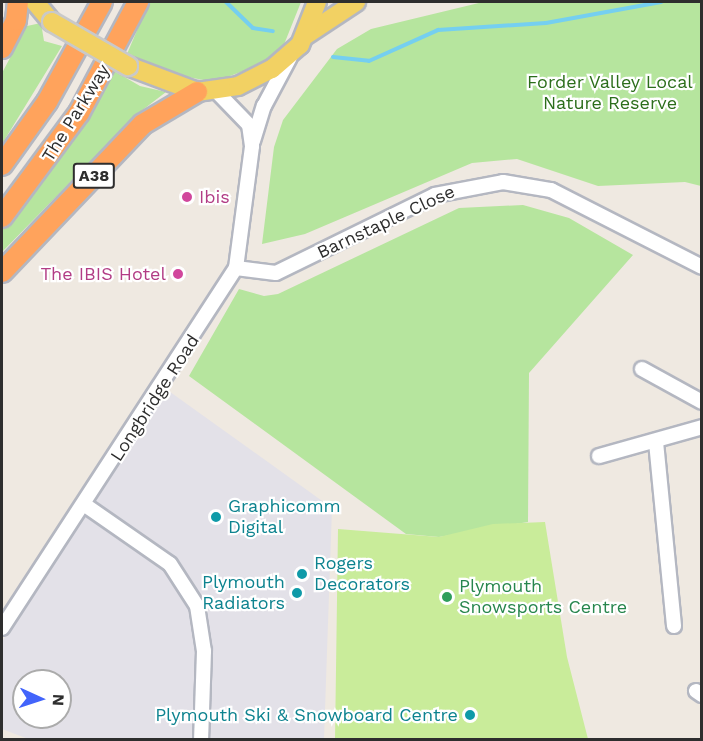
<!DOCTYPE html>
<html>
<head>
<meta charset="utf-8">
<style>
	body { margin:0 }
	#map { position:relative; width:703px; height:741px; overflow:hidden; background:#efe9e1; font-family:"Work Sans",sans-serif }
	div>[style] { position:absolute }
	.industrial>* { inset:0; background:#e3e1e8 }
	.green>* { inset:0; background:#b6e59e }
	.pitch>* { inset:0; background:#c9ec9a }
	.stream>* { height:4px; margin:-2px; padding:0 2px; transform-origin:2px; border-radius:2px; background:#75cff0 }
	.roads { filter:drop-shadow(2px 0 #b4b7c1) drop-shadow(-2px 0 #b4b7c1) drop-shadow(0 2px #b4b7c1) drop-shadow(0 -2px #b4b7c1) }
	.minor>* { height:14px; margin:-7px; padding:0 7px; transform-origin:7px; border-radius:7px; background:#fff }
	.major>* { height:18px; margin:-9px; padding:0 9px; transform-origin:9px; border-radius:9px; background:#f2d163 }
	.highway>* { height:20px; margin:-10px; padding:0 10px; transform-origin:10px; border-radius:10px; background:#ffa35c }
	.bridges { filter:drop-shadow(2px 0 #c9c9c9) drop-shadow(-2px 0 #c9c9c9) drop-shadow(0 2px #c9c9c9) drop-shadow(0 -2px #c9c9c9) }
	.major-bridge>* { height:18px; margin:-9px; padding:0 9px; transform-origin:9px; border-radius:9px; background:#f2d163 }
	.dots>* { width:16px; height:16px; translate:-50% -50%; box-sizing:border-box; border:3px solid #fff; border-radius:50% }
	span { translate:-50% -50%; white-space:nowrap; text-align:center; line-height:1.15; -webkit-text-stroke:4.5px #fff; paint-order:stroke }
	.shield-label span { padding:2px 4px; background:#fff; border:2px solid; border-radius:4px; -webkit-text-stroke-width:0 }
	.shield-label { font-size:16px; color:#2e2e2e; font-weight:700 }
	.park-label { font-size:18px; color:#2c6e1b }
	.street-label { font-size:18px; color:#2e2e2e }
	.hotel-label { font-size:18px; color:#b23c85 }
	.left { translate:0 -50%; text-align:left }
	.right { translate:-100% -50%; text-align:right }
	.culture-label { font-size:18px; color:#0d838f }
	.leisure-label { font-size:18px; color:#27864d }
	.frame { position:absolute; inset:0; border:3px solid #2e2e2e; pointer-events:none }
	.north { position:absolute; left:12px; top:669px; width:60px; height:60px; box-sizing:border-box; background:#fff; border:2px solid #ababab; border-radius:50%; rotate:93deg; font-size:16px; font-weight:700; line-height:24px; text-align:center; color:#2e2e2e }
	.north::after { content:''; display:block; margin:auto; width:21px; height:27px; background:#4264fb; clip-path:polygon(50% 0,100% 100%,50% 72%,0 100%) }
</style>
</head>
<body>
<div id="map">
	<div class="industrial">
		<div style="clip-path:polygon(evenodd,152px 379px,332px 508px,324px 739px,31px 740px,2px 729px,2px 642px,152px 379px,24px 681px,60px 681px,60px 717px,24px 717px,24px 681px)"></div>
	</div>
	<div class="green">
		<div style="clip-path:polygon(149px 2px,301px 2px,283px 47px,265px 63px,214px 82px,161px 72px,127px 54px)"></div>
		<div style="clip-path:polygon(483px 2px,701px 2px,701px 186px,685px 182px,598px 186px,517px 159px,472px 163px,305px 234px,262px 244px,274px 147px,283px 120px,337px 49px,371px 29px)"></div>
		<div style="clip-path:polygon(41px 23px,44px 41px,62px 46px,2px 144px,2px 73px,27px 26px)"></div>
		<div style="clip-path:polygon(109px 68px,140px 86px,166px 92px,136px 115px,2px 252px,2px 220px)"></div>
		<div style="clip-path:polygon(523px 205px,569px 218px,633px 255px,529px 373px,528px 522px,439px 537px,406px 534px,189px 376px,239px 289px,264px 296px,278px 294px,459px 208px)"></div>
	</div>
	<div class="pitch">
		<div style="clip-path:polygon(545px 522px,567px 657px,588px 739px,335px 739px,338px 529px,439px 537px,493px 524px)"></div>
	</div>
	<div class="stream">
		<div style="left:226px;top:2px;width:37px;rotate:44deg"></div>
		<div style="left:253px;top:28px;width:20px;rotate:9deg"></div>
		<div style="left:333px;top:57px;width:36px;rotate:6deg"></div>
		<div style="left:369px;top:61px;width:76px;rotate:-24.2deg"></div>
		<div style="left:438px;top:30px;width:108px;rotate:-3.7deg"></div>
		<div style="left:546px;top:23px;width:117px;rotate:-10.3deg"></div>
	</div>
	<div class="roads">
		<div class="minor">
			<div style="left:253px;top:141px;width:37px;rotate:-73deg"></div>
			<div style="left:264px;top:106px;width:55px;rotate:-62deg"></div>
			<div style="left:236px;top:268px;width:40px;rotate:7.1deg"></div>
			<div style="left:276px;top:273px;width:177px;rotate:-26.1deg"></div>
			<div style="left:435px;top:195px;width:69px;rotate:-10.8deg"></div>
			<div style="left:503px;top:182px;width:49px;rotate:9.5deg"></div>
			<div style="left:551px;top:190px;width:169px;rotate:27deg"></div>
			<div style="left:642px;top:369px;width:68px;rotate:28.8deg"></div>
			<div style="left:656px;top:442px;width:185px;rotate:84.4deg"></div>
			<div style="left:599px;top:456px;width:107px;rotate:-15.7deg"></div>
			<div style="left:85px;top:505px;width:103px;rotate:34.8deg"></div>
			<div style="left:170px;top:564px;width:50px;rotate:57.3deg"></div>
			<div style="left:197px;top:606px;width:46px;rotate:81.2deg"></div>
			<div style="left:204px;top:651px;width:89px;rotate:91.9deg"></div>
			<div style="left:2px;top:628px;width:429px;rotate:-57deg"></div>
			<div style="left:236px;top:268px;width:123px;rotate:-82.5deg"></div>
			<div style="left:252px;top:146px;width:21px;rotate:-98deg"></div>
			<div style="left:249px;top:125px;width:47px;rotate:-134.1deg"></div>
			<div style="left:696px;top:691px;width:7px;rotate:34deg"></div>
		</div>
		<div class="major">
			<div style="left:35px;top:2px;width:26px;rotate:50deg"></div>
			<div style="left:306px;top:35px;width:60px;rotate:-33.4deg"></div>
			<div style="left:128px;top:66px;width:74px;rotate:20.6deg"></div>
			<div style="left:197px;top:92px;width:41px;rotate:-8.3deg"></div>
			<div style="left:238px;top:86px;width:38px;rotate:-27deg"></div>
			<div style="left:272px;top:69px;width:37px;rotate:-41deg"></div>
			<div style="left:300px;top:45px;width:46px;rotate:-68.4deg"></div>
		</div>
		<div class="highway">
			<div style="left:2px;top:48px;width:31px;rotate:-63deg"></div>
			<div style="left:16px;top:20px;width:18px;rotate:-84deg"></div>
			<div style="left:2px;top:165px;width:77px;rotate:-54.5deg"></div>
			<div style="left:47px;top:102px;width:114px;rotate:-61.2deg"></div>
			<div style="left:2px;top:217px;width:129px;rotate:-53.5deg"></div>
			<div style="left:79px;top:113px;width:126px;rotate:-62deg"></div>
			<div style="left:2px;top:272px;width:204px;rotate:-46.4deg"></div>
			<div style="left:143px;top:124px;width:63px;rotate:-30.7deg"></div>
		</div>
	</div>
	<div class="bridges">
		<div class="major-bridge">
			<div style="left:52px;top:22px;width:88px;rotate:30.1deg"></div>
		</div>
	</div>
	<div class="dots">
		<div style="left:187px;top:197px;background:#d1479c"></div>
		<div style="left:178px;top:274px;background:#d1479c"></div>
		<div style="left:216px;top:517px;background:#0f9aa8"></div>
		<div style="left:302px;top:574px;background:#0f9aa8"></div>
		<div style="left:297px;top:593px;background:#0f9aa8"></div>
		<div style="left:447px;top:597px;background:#2e9e5b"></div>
		<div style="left:470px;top:715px;background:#0f9aa8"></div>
	</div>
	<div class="shield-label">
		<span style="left:94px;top:176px">A38</span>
	</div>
	<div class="park-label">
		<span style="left:610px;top:93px">Forder Valley Local<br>Nature Reserve</span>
	</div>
	<div class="street-label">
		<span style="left:76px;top:113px;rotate:-58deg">The Parkway</span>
		<span style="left:386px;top:222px;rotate:-25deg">Barnstaple Close</span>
		<span style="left:155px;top:398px;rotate:-57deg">Longbridge Road</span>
	</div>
	<div class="hotel-label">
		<span class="left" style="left:199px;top:197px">Ibis</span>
		<span class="right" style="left:166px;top:274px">The IBIS Hotel</span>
	</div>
	<div class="culture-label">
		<span class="left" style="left:228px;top:517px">Graphicomm<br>Digital</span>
		<span class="left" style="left:314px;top:574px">Rogers<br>Decorators</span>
		<span class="right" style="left:285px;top:593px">Plymouth<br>Radiators</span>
		<span class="right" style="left:458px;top:715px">Plymouth Ski &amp; Snowboard Centre</span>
	</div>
	<div class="leisure-label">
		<span class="left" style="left:459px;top:597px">Plymouth<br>Snowsports Centre</span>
	</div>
	<div class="frame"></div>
	<div class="north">N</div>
</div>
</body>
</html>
